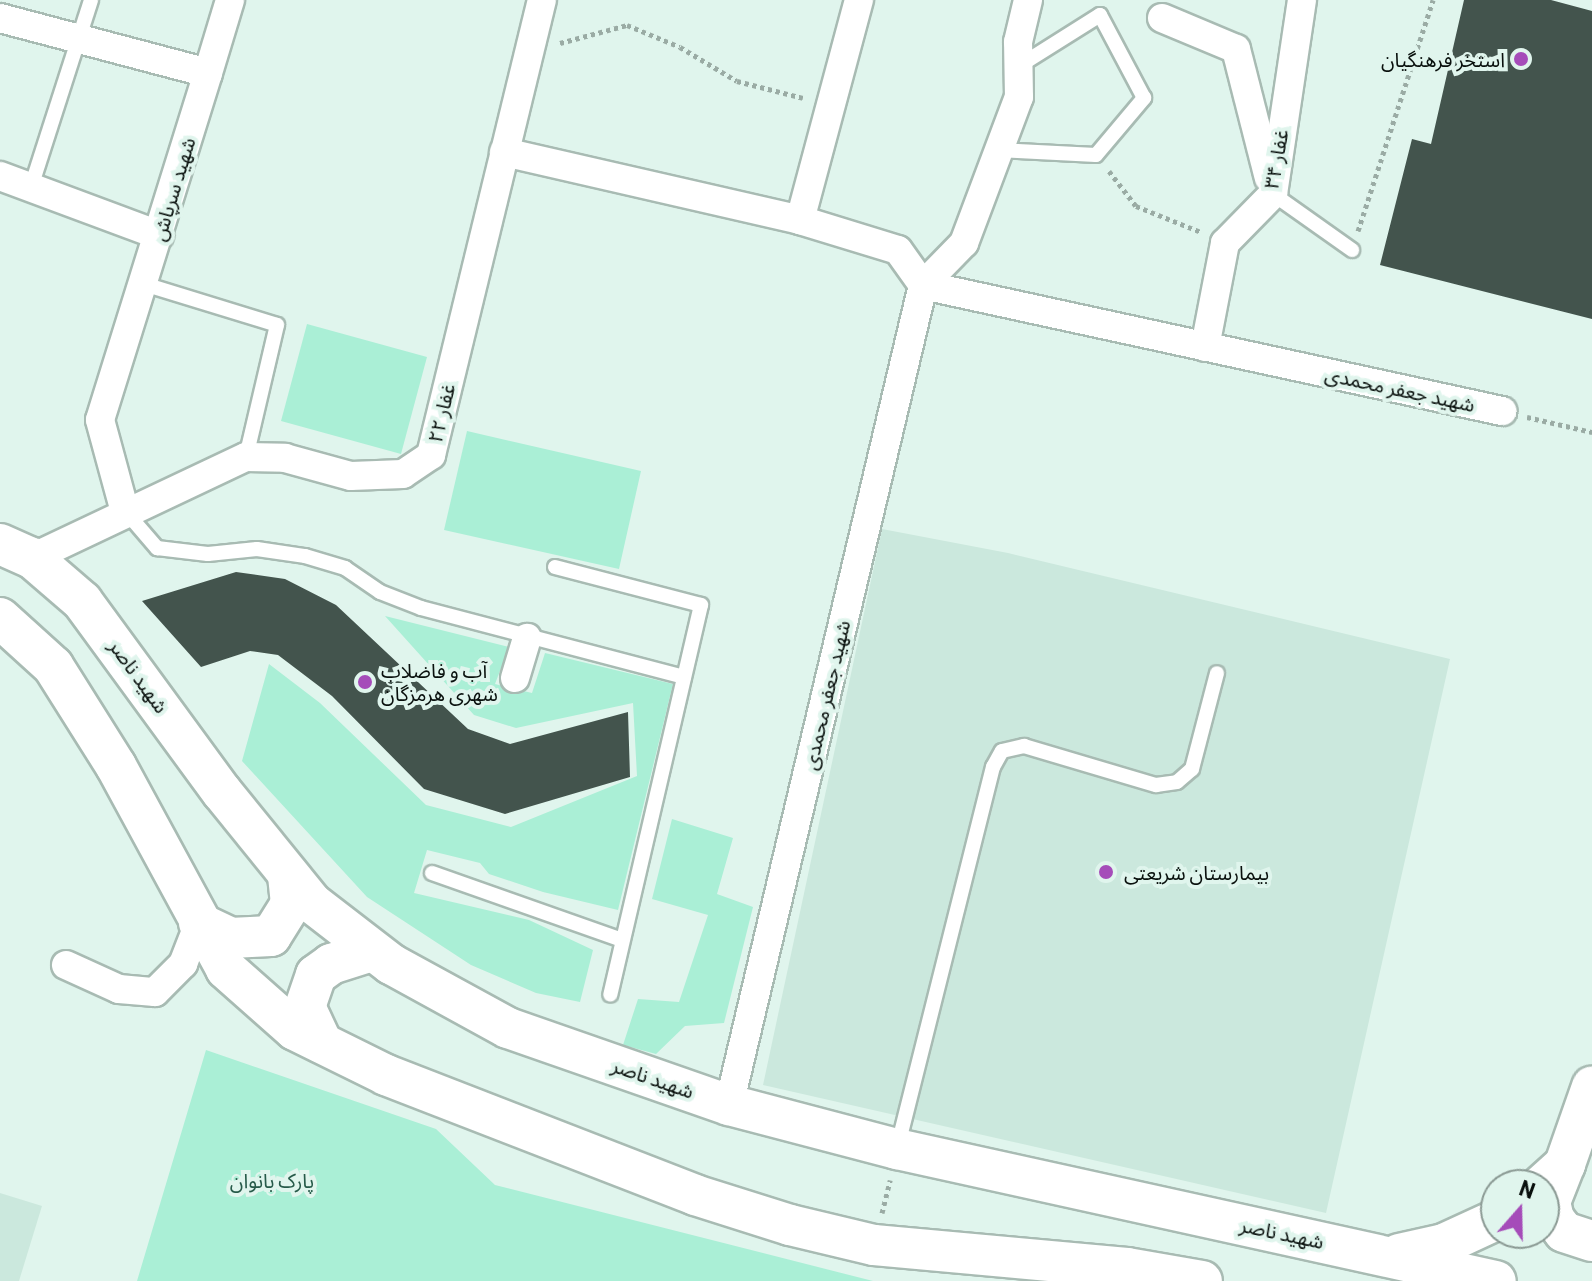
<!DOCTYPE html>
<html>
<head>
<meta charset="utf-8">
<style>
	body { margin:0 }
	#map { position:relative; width:1592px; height:1281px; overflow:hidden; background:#e0f5ed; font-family:Barlow,"Noto Sans Arabic",sans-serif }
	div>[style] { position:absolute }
	.built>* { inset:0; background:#cbe8dd }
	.green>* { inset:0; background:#aaefd6 }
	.building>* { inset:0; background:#43544d }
	.path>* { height:5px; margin-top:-2.5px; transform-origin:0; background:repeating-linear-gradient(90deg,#9aaba4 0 4px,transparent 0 8px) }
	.roads { filter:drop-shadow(2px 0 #a8bbb3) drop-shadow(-2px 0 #a8bbb3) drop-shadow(0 2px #a8bbb3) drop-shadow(0 -2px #a8bbb3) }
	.lane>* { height:14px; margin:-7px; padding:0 7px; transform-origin:7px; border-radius:7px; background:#fff }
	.street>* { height:28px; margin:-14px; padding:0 14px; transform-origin:14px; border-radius:14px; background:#fff }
	.secondary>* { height:40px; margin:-20px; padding:0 20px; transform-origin:20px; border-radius:20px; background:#fff }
	.dots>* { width:22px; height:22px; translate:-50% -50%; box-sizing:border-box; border:4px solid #e0f5ed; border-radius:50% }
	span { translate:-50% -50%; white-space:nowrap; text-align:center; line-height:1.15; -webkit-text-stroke:8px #e0f5ed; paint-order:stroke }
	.poi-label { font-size:20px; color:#09100d }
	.right { translate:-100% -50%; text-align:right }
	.left { translate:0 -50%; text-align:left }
	.street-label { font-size:20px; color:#09100d }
	.park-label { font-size:20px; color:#275b4a }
	.north { position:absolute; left:1480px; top:1169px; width:80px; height:80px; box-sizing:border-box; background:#e0f5ed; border:2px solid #8a9993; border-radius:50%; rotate:20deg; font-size:22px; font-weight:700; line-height:32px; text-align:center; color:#09100d }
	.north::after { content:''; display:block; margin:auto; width:28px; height:36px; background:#a54cb9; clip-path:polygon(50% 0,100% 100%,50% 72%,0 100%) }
</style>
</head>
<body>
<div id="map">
	<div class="built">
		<div style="clip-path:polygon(882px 529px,1008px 553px,1450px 659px,1326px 1213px,763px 1085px)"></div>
		<div style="clip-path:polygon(0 1193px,42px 1206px,19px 1281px,0 1281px)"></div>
	</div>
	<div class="green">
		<div style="clip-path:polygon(307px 324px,427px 357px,401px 454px,281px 421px)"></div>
		<div style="clip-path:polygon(467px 431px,641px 471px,619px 569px,444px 530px)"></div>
		<div style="clip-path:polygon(385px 616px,509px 647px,495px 684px,532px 693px,545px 653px,673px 684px,618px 910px,543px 892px,489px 874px,480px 863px,427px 850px,414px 893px,529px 920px,593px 950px,580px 1002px,536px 993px,471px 965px,367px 897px,242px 761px,269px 664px,320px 703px,426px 805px,511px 827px,637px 776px,633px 703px,516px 728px,474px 715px)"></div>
		<div style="clip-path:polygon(672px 819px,733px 838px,717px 894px,753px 907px,724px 1023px,685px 1026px,656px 1054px,623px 1045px,638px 999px,679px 1002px,708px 915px,652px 899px)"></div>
		<div style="clip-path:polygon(206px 1050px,436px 1129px,495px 1185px,873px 1281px,137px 1281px)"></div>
	</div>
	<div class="building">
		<div style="clip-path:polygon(1464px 0,1551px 0,1592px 11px,1592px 319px,1380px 265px,1412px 139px,1431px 144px)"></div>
		<div style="clip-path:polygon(236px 572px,285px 579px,336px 605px,468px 729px,510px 744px,628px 712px,630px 777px,505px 814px,424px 789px,332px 696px,278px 655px,250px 651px,201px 667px,142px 601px)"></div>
	</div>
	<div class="path">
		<div style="left:560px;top:43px;width:69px;rotate:-15deg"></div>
		<div style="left:627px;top:25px;width:57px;rotate:22.5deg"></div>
		<div style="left:680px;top:47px;width:66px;rotate:30.8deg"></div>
		<div style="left:737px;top:81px;width:68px;rotate:14.4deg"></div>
		<div style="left:1109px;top:171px;width:44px;rotate:52.4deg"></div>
		<div style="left:1136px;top:206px;width:70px;rotate:21.8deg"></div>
		<div style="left:1358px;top:231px;width:243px;rotate:-72deg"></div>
		<div style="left:1527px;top:417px;width:67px;rotate:13deg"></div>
		<div style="left:882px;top:1213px;width:34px;rotate:-76deg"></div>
	</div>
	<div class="roads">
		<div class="lane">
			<div style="left:998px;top:150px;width:98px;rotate:2.9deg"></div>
			<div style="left:1096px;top:155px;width:75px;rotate:-49.9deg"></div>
			<div style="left:1144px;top:98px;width:94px;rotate:-117.9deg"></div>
			<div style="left:1100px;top:15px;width:96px;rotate:147.8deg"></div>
			<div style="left:32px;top:184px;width:193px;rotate:-72.2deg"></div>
			<div style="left:1273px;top:194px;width:97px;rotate:35.3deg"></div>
			<div style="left:144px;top:284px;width:139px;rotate:17.1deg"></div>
			<div style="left:277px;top:325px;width:136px;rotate:103.2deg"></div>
			<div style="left:126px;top:512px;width:48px;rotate:49.3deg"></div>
			<div style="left:157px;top:548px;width:51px;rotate:6.7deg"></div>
			<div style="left:208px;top:554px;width:49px;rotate:-5.8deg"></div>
			<div style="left:257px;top:549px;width:49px;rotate:8.3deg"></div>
			<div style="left:305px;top:556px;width:42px;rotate:16.7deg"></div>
			<div style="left:345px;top:568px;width:42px;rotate:34.4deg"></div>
			<div style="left:380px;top:592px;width:44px;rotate:21.3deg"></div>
			<div style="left:421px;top:608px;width:272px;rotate:14.7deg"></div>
			<div style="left:555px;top:567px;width:151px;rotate:14.6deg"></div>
			<div style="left:701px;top:605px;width:400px;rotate:103.1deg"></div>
			<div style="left:432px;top:873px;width:201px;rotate:19.4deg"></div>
			<div style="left:898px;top:1145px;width:390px;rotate:-75.9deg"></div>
			<div style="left:993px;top:767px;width:18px;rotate:-61deg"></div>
			<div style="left:1002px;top:751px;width:23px;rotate:-13deg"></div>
			<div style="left:1024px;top:746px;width:138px;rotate:16.5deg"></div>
			<div style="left:1156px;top:785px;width:21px;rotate:-8deg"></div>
			<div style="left:1177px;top:782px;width:20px;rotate:-41deg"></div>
			<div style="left:1192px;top:769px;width:99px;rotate:-75.4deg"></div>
		</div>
		<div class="street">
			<div style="left:0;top:18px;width:215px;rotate:14.8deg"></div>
			<div style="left:208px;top:73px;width:363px;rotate:107.3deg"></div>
			<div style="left:100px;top:420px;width:95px;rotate:74.8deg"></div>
			<div style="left:1162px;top:18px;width:80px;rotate:22.7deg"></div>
			<div style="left:1236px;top:49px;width:133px;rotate:75.7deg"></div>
			<div style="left:208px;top:73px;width:76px;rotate:-73.2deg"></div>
			<div style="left:504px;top:152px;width:304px;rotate:12.9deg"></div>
			<div style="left:800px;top:220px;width:102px;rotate:17deg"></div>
			<div style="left:898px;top:250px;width:43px;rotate:54.5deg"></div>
			<div style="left:923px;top:285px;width:593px;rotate:12.28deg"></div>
			<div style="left:0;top:176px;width:170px;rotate:20.4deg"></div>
			<div style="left:800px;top:220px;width:228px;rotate:-75deg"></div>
			<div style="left:1205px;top:347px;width:106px;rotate:-79.1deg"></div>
			<div style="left:1225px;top:243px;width:69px;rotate:-45.6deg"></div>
			<div style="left:1273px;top:194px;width:196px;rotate:-81.5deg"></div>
			<div style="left:32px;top:558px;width:237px;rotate:-25.3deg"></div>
			<div style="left:246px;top:457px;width:39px;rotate:1deg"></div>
			<div style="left:285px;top:458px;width:68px;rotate:15.3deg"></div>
			<div style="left:351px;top:476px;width:52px;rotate:-2.2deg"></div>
			<div style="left:403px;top:474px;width:34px;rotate:-34deg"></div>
			<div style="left:431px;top:455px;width:468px;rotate:-76.3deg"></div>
			<div style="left:515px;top:678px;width:42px;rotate:-73.3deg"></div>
			<div style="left:66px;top:965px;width:58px;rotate:24.4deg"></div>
			<div style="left:119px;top:989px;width:36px;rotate:5deg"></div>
			<div style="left:155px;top:992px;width:40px;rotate:-45deg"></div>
			<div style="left:183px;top:964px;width:44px;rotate:-68.7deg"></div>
			<div style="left:729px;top:1105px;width:843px;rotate:-76.69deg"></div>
			<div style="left:923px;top:285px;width:59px;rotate:-45.7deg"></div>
			<div style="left:964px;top:243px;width:156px;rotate:-69.4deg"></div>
			<div style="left:1019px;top:97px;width:55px;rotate:-91deg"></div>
			<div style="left:1018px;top:42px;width:43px;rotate:-76.6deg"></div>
		</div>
		<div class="secondary">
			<div style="left:0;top:544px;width:35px;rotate:24deg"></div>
			<div style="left:32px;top:558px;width:66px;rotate:40.7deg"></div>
			<div style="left:82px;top:601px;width:237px;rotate:53.8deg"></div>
			<div style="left:222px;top:792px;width:143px;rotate:51deg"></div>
			<div style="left:312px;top:903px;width:100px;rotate:37.7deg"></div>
			<div style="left:391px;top:964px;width:133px;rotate:28.7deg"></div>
			<div style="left:508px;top:1028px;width:234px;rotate:19.2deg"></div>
			<div style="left:729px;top:1105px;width:174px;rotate:14.7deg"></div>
			<div style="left:897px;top:1149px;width:613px;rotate:12.43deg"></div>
			<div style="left:0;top:618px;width:72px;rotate:42.2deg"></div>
			<div style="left:53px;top:666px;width:118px;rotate:57.8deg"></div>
			<div style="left:116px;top:766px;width:231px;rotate:61.5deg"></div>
			<div style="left:226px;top:969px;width:92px;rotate:41.5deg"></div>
			<div style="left:295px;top:1030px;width:102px;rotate:26.3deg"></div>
			<div style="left:386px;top:1075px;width:331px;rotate:21.2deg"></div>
			<div style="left:695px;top:1195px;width:100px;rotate:17.5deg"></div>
			<div style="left:790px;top:1225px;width:86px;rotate:13.4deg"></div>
			<div style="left:874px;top:1245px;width:254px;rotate:5.2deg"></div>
			<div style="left:1127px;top:1268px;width:76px;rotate:9.8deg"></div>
			<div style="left:199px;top:923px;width:35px;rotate:25deg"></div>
			<div style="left:231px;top:938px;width:40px;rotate:-2.9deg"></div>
			<div style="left:271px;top:936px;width:38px;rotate:-58deg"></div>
			<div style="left:291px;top:904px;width:30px;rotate:-96deg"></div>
			<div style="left:322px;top:1043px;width:40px;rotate:-115deg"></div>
			<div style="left:305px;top:1007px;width:34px;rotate:-71deg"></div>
			<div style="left:316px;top:975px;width:19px;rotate:-36deg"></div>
			<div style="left:331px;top:964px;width:43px;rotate:-17.6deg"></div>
			<div style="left:1565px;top:1164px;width:41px;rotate:111.5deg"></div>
			<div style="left:1550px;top:1202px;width:17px;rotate:77deg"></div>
			<div style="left:1554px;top:1219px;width:16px;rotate:52deg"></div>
			<div style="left:1564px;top:1232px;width:29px;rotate:18deg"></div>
			<div style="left:1542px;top:1185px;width:31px;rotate:-42deg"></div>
			<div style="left:1565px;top:1164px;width:82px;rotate:-70.7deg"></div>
			<div style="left:1399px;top:1254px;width:46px;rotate:-12.5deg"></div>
			<div style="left:1444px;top:1244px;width:57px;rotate:-24.8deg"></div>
		</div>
	</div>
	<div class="dots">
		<div style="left:1521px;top:59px;background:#a54cb9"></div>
		<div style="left:365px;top:682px;background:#a54cb9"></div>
		<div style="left:1106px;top:872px;background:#a54cb9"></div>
	</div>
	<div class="poi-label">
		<span class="right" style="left:1505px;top:59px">استخر فرهنگیان</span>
		<span class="left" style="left:381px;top:682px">آب و فاضلاب<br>شهری هرمزگان</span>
		<span class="left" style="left:1124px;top:872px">بیمارستان شریعتی</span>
	</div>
	<div class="street-label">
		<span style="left:1276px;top:159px;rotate:-80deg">غفار ۳۴</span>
		<span style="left:173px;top:189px;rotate:-73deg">شهید سرپاش</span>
		<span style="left:1400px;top:389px;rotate:12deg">شهید جعفر محمدی</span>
		<span style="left:441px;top:413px;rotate:-76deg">غفار ۲۲</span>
		<span style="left:139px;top:676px;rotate:54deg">شهید ناصر</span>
		<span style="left:826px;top:695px;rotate:-77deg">شهید جعفر محمدی</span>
		<span style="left:653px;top:1078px;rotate:19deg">شهید ناصر</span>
		<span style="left:1282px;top:1233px;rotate:12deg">شهید ناصر</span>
	</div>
	<div class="park-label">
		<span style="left:272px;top:1180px">پارک بانوان</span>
	</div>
	<div class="north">N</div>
</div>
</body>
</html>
